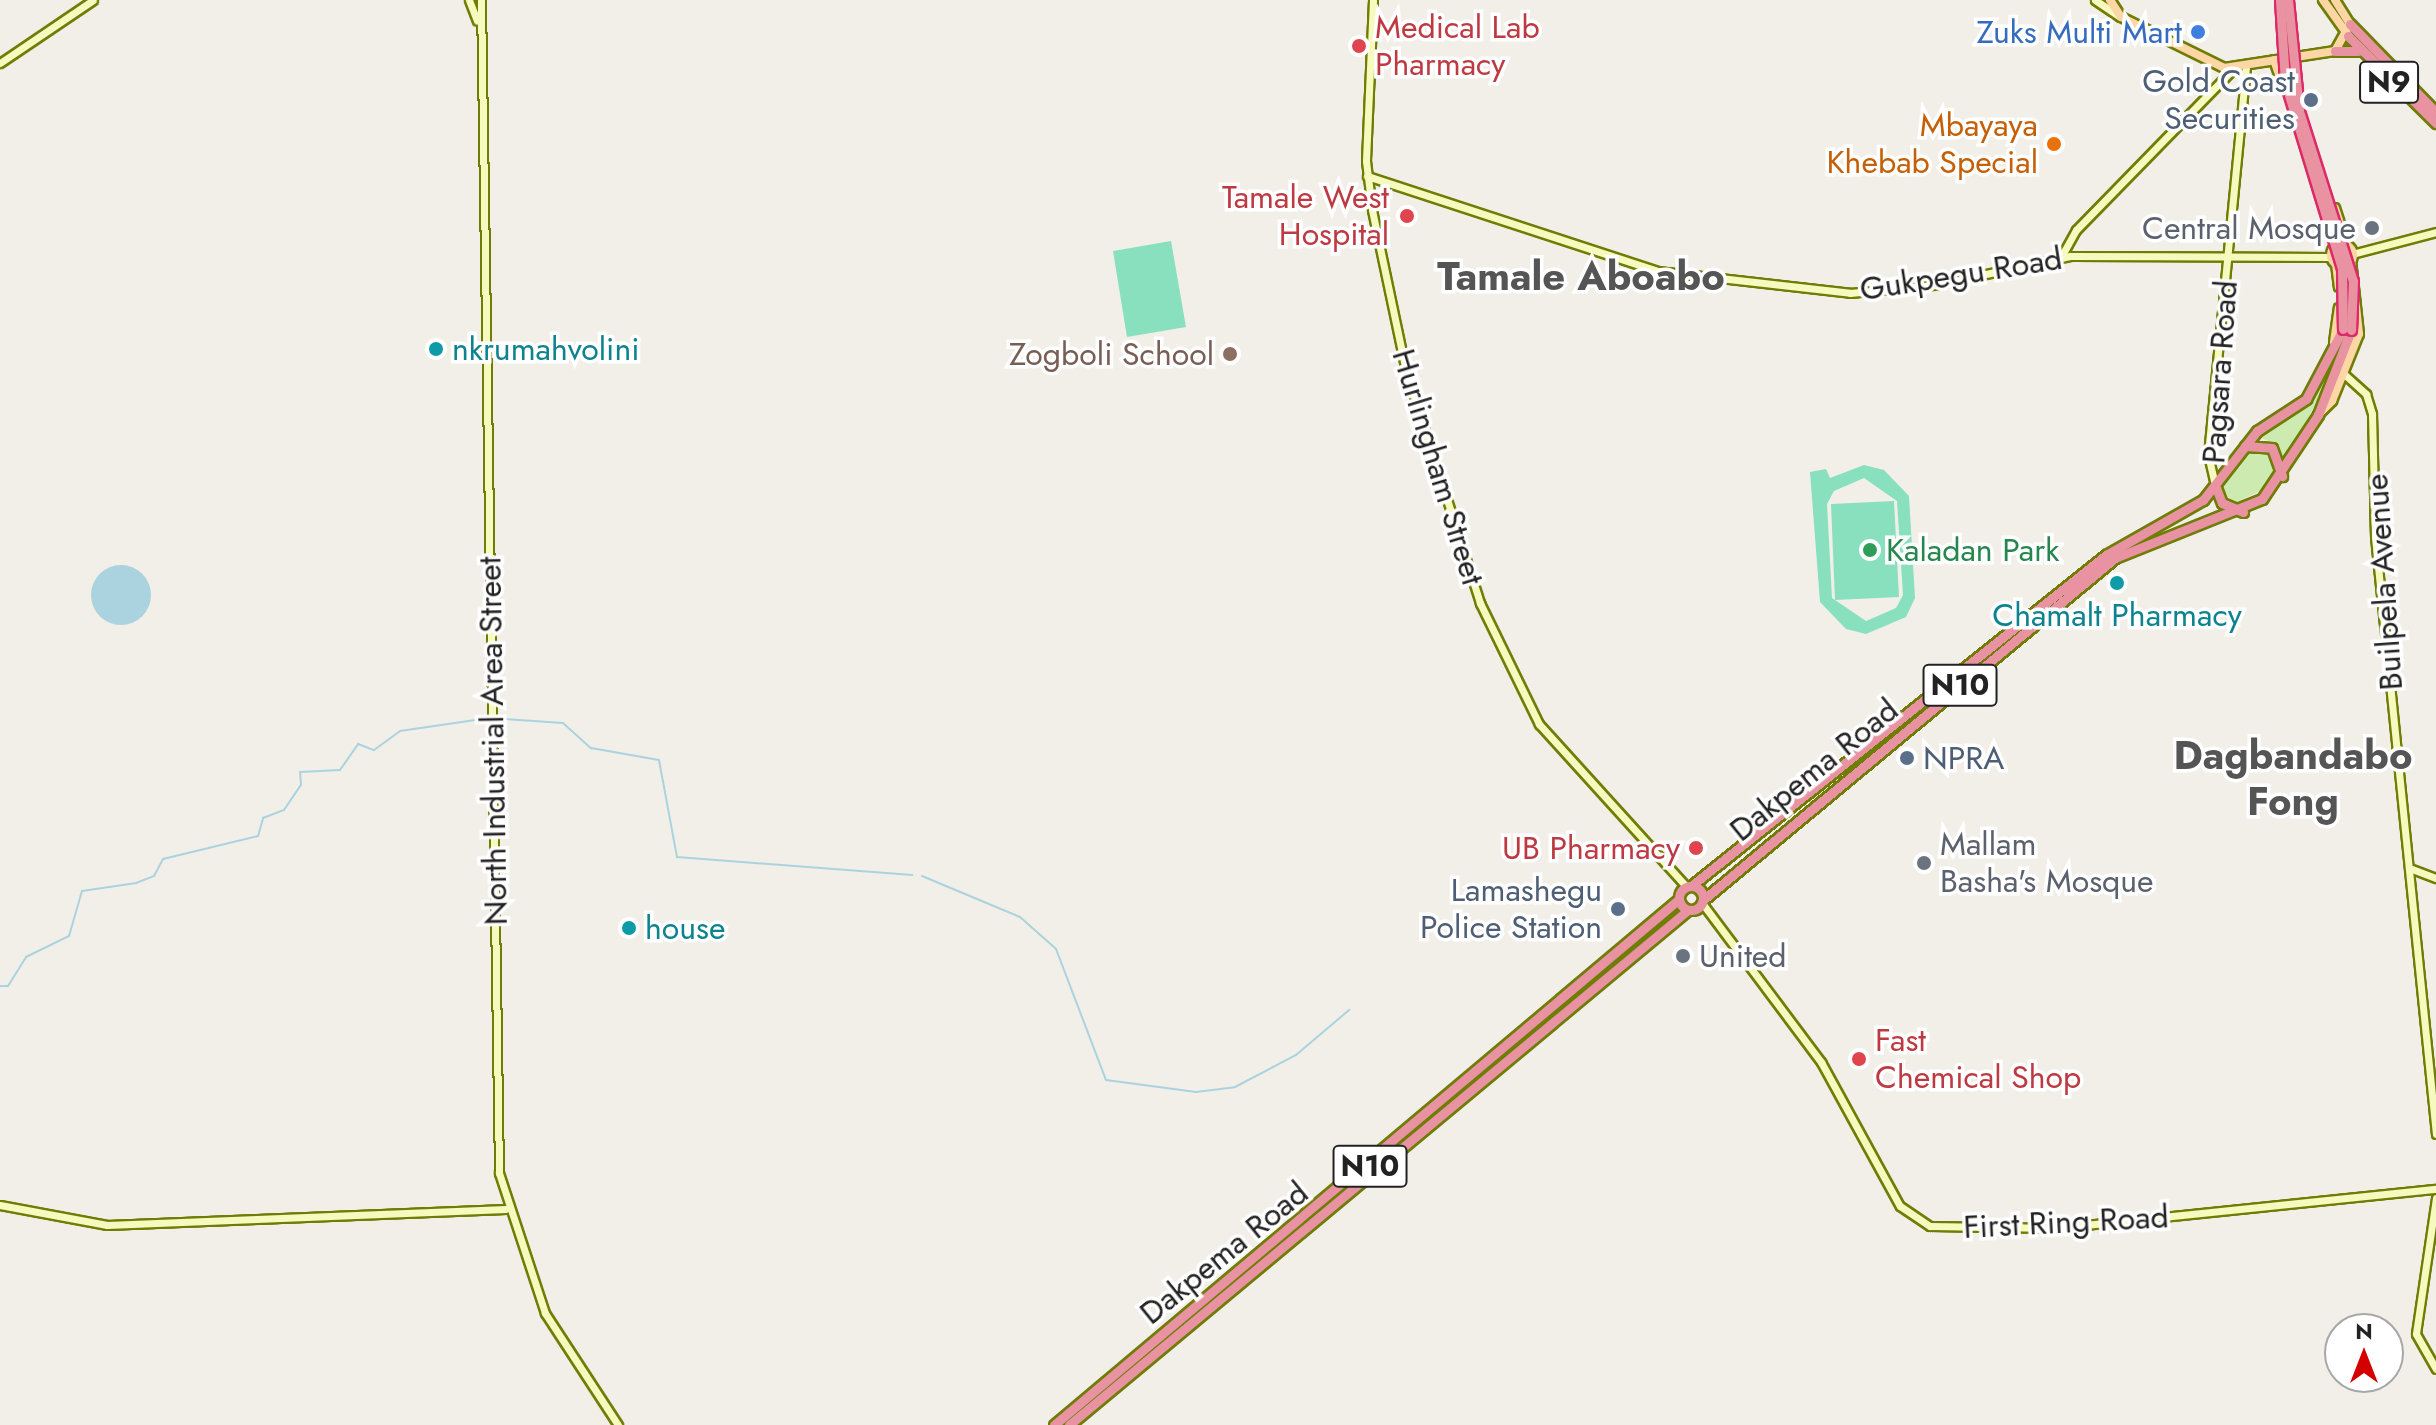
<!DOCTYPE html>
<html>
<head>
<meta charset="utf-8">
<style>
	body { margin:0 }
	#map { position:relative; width:2436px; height:1425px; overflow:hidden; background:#f2efe9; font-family:Jost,sans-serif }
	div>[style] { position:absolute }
	.grass>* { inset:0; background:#cdebb0 }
	.pitch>* { inset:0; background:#88e0be }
	.water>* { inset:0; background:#aad3df }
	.round { border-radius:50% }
	.stream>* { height:2px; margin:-1px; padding:0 1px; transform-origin:1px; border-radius:1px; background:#aad3df }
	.roads { filter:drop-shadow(2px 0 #707d05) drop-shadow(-2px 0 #707d05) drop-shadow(0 2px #707d05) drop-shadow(0 -2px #707d05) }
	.secondary>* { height:7px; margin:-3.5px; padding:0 3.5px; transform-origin:3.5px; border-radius:3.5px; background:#f7fabf }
	.primary>* { height:8px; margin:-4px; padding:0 4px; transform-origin:4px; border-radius:4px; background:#fcd6a4 }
	.primary>.ring { margin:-4px; padding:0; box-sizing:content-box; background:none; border:8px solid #fcd6a4; border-radius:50% }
	.highway>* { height:9px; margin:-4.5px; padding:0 4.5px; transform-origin:4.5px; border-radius:4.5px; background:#e892a2 }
	.highway>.ring { margin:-4.5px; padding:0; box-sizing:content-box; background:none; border:9px solid #e892a2; border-radius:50% }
	.bridges { filter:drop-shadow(2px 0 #dc2a67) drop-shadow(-2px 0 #dc2a67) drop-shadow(0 2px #dc2a67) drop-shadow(0 -2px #dc2a67) }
	.highway-bridge>* { height:9px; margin:-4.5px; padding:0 4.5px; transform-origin:4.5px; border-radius:4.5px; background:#e892a2 }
	.dots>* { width:22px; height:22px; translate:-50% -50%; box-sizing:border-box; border:4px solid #fff; border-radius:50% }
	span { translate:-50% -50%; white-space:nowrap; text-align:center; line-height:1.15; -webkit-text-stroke:7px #fff; paint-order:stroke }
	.shield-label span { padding:2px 6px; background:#fff; border:2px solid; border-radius:6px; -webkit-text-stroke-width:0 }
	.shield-label { font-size:30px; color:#222; font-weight:700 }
	.health-label { font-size:32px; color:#be3a42 }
	.left { translate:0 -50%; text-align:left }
	.right { translate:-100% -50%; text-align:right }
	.shop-label { font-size:32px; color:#366cbe }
	.service-label { font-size:32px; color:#4e5e75 }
	.food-label { font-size:32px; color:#c56008 }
	.worship-label { font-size:32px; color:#5b616d }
	.street-label { font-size:32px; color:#222 }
	.culture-label { font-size:32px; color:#0d838f }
	.education-label { font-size:32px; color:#785e54 }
	.leisure-label { font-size:32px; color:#27864d }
	.district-label { font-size:40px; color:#555; font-weight:700 }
	.north { position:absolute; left:2324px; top:1313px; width:80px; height:80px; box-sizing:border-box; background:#fff; border:2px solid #a7a7a7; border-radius:50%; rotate:0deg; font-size:22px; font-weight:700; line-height:32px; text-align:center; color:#222 }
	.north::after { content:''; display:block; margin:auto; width:28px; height:36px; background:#d40000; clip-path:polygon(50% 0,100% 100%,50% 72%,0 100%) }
</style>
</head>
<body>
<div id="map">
	<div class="grass">
		<div style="clip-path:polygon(2327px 380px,2291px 454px,2286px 462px,2276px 444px,2256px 436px)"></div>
		<div style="clip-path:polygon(2244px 449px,2270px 452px,2277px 470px,2260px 491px,2233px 504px,2220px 484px)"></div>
	</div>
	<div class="pitch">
		<div style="clip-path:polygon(1171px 241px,1186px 327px,1127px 337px,1113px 251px)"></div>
		<div style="clip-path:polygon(evenodd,1864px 465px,1884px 470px,1909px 496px,1915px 598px,1906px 617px,1866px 634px,1846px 629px,1820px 602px,1810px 472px,1826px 469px,1830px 478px,1864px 465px,1864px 478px,1897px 501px,1903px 595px,1896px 608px,1866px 621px,1832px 598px,1827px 504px,1834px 491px,1864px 478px)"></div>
		<div style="clip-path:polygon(1894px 501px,1899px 597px,1835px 600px,1831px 504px)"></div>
	</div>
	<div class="water">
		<div class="round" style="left:91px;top:565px;width:60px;height:60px"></div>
	</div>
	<div class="stream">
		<div style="left:506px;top:719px;width:57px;rotate:4deg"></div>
		<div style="left:563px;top:723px;width:38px;rotate:42deg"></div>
		<div style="left:591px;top:748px;width:69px;rotate:10deg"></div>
		<div style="left:659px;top:760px;width:99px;rotate:79.5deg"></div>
		<div style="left:677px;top:857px;width:236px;rotate:4.4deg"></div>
		<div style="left:922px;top:876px;width:106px;rotate:22.7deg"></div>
		<div style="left:1020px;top:917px;width:48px;rotate:41.6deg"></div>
		<div style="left:1056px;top:949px;width:140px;rotate:69.1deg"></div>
		<div style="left:1106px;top:1080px;width:91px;rotate:7.6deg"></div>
		<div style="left:1196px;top:1092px;width:39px;rotate:-7deg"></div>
		<div style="left:1235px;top:1087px;width:69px;rotate:-27.7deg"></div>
		<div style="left:1296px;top:1055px;width:70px;rotate:-40.3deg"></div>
		<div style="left:0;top:986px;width:8px"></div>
		<div style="left:8px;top:986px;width:34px;rotate:-58deg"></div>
		<div style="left:26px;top:957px;width:48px;rotate:-26deg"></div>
		<div style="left:69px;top:936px;width:47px;rotate:-73.9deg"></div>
		<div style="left:82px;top:891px;width:55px;rotate:-8.4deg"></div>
		<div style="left:136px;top:883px;width:19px;rotate:-21deg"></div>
		<div style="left:154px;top:876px;width:19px;rotate:-62deg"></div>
		<div style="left:163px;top:859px;width:98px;rotate:-13.6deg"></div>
		<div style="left:258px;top:836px;width:19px;rotate:-74deg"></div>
		<div style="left:263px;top:818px;width:22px;rotate:-21deg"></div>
		<div style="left:284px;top:810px;width:30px;rotate:-56deg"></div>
		<div style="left:301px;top:785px;width:13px;rotate:-94deg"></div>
		<div style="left:300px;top:772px;width:40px;rotate:-2.9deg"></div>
		<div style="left:340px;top:770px;width:32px;rotate:-55deg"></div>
		<div style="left:358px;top:744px;width:17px;rotate:21deg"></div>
		<div style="left:374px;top:750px;width:32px;rotate:-36deg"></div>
		<div style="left:400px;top:731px;width:83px;rotate:-8.3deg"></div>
	</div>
	<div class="roads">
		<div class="secondary">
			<div style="left:469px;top:0;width:22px;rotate:69deg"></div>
			<div style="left:481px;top:0;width:1173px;rotate:89.12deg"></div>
			<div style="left:499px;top:1173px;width:147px;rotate:71.8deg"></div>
			<div style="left:545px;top:1313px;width:134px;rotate:56.9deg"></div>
			<div style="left:1373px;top:0;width:161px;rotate:92.5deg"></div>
			<div style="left:1366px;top:161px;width:49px;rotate:83deg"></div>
			<div style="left:1372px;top:210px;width:165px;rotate:78.1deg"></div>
			<div style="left:1406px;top:371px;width:244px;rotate:72.3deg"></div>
			<div style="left:1480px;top:603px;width:135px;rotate:64deg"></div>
			<div style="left:1539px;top:724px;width:220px;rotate:47.8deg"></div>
			<div style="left:2095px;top:0;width:30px;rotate:34deg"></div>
			<div style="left:0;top:63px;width:112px;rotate:-34.1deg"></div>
			<div style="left:1367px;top:176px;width:306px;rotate:18.1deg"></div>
			<div style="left:1658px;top:271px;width:193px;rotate:6.5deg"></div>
			<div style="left:1850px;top:293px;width:84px;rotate:-5.4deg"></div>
			<div style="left:1934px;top:285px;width:139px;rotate:-12deg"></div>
			<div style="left:2070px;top:256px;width:261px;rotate:0.2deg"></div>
			<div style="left:2352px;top:254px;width:87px;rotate:-14.7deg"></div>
			<div style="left:2061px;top:257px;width:31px;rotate:-61deg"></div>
			<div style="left:2076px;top:230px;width:226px;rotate:-45.7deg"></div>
			<div style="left:2344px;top:374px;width:30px;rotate:42deg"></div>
			<div style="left:2366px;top:394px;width:21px;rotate:73deg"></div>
			<div style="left:2372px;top:414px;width:123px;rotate:88.6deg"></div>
			<div style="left:2375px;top:537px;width:600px;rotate:84.17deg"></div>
			<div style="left:2215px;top:485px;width:32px;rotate:-103deg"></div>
			<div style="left:2208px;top:454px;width:390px;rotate:-84.4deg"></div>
			<div style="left:2412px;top:869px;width:26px;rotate:21deg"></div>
			<div style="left:1702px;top:903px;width:199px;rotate:53.2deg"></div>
			<div style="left:1821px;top:1062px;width:164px;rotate:61.3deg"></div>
			<div style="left:1900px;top:1206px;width:36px;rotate:34deg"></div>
			<div style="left:1930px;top:1226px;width:126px;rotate:0.9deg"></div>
			<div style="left:2056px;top:1228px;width:382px;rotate:-5.9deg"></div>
			<div style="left:2436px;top:1198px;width:137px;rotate:98.4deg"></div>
			<div style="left:2416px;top:1334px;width:40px;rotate:60.3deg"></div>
			<div style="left:0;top:1205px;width:109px;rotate:10.6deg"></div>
			<div style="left:107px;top:1225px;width:399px;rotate:-2.3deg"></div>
		</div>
		<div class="primary">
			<div style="left:2110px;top:0;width:20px;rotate:57deg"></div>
			<div style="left:2121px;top:17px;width:115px;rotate:26.3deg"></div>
			<div style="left:2224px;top:68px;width:112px;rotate:-8.7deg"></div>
			<div style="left:2335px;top:51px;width:31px;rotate:-61deg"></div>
			<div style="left:2350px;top:24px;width:28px;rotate:-122deg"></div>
			<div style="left:2323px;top:0;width:43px;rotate:54.5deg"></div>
			<div style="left:2274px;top:60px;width:28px;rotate:71deg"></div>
			<div style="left:2335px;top:208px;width:40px;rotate:72deg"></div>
			<div class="ring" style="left:2331px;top:244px;width:14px;height:14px"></div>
			<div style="left:2336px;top:264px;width:23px;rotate:83deg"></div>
			<div style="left:2334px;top:342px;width:34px;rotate:-82deg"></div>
			<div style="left:2318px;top:415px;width:20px;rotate:-45deg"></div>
			<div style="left:2332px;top:401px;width:72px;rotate:-68.1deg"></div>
			<div style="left:2359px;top:334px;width:75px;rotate:-96.1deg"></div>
		</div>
		<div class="highway">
			<div style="left:2350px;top:24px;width:123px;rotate:45.7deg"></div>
			<div style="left:2348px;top:36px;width:124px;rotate:44.7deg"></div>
			<div style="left:2335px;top:51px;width:23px"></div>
			<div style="left:2245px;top:446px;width:27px;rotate:4deg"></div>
			<div style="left:2272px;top:448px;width:30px;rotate:70deg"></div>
			<div style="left:2215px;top:485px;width:19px;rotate:69deg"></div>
			<div style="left:2222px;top:503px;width:23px;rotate:23deg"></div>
			<div style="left:1691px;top:886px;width:531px;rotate:-38.58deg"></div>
			<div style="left:2106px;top:555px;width:112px;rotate:-29.6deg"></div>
			<div style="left:2203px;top:500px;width:88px;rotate:-52deg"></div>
			<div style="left:2257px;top:431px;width:59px;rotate:-33.1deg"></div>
			<div style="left:2306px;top:399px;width:79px;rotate:-62.1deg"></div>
			<div class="ring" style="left:1679px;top:886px;width:15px;height:15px"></div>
			<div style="left:1703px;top:900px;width:535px;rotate:-39.7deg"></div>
			<div style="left:2115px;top:558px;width:158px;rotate:-21.9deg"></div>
			<div style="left:2262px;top:499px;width:101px;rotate:-56.3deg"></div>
			<div style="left:2318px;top:415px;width:91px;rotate:-68.8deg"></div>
			<div style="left:1054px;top:1425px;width:817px;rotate:-40.08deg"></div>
			<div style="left:1069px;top:1425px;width:805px;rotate:-39.76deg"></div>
		</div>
	</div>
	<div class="bridges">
		<div class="highway-bridge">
			<div style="left:2280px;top:0;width:82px;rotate:86.5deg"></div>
			<div style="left:2285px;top:82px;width:195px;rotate:73deg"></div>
			<div style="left:2342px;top:268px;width:61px;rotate:89.1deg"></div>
			<div style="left:2288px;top:0;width:112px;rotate:84.3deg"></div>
			<div style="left:2299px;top:111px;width:178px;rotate:72.4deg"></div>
			<div style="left:2353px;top:281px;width:49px;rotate:92.3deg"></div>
		</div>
	</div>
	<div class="dots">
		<div style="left:2198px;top:32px;background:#3f7fe0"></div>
		<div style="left:1359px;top:46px;background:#e0444e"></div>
		<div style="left:2311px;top:100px;background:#5c6f8a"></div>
		<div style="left:2054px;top:144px;background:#e8710a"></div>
		<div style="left:1407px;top:216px;background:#e0444e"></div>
		<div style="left:2372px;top:228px;background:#6b7280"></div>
		<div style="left:436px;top:349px;background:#0f9aa8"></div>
		<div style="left:1230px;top:354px;background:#8d6e63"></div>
		<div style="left:1870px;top:550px;background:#2e9e5b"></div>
		<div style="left:2117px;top:583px;background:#0f9aa8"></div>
		<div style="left:1907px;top:758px;background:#5c6f8a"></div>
		<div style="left:1696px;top:848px;background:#e0444e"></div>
		<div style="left:1924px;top:863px;background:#6b7280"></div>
		<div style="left:1618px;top:909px;background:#5c6f8a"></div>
		<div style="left:629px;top:928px;background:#0f9aa8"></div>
		<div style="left:1683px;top:956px;background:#6b7280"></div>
		<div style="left:1859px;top:1059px;background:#e0444e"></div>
	</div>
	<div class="shield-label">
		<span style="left:2389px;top:82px">N9</span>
		<span style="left:1960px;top:685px">N10</span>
		<span style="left:1370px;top:1166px">N10</span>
	</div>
	<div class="health-label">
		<span class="left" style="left:1375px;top:46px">Medical Lab<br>Pharmacy</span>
		<span class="right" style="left:1389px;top:216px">Tamale West<br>Hospital</span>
		<span class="right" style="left:1680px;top:848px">UB Pharmacy</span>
		<span class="left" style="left:1875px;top:1059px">Fast<br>Chemical Shop</span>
	</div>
	<div class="shop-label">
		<span class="right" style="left:2182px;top:32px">Zuks Multi Mart</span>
	</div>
	<div class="service-label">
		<span class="right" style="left:2295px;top:100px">Gold Coast<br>Securities</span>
		<span class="left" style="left:1923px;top:758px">NPRA</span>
		<span class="right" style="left:1602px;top:909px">Lamashegu<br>Police Station</span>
	</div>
	<div class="food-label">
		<span class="right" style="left:2038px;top:144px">Mbayaya<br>Khebab Special</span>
	</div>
	<div class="worship-label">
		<span class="right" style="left:2356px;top:228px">Central Mosque</span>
		<span class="left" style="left:1940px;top:863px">Mallam<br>Basha's Mosque</span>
		<span class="left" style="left:1699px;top:956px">United</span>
	</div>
	<div class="street-label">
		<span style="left:1961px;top:274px;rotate:-9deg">Gukpegu Road</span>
		<span style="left:2220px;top:372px;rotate:-86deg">Pagsara Road</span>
		<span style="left:1438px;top:467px;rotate:73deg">Hurlingham Street</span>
		<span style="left:2384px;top:582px;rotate:-94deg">Builpela Avenue</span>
		<span style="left:493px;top:741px;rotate:-91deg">North Industrial Area Street</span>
		<span style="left:1814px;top:770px;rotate:-39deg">Dakpema Road</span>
		<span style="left:2066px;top:1222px;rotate:-3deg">First Ring Road</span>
		<span style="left:1224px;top:1253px;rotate:-39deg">Dakpema Road</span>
	</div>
	<div class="culture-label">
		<span class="left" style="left:452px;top:349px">nkrumahvolini</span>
		<span style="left:2117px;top:615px">Chamalt Pharmacy</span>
		<span class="left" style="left:645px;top:928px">house</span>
	</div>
	<div class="education-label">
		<span class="right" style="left:1214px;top:354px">Zogboli School</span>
	</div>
	<div class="leisure-label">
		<span class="left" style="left:1886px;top:550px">Kaladan Park</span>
	</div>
	<div class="district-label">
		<span style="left:1581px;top:276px">Tamale Aboabo</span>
		<span style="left:2293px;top:778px">Dagbandabo<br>Fong</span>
	</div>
	<div class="north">N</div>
</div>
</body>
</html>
